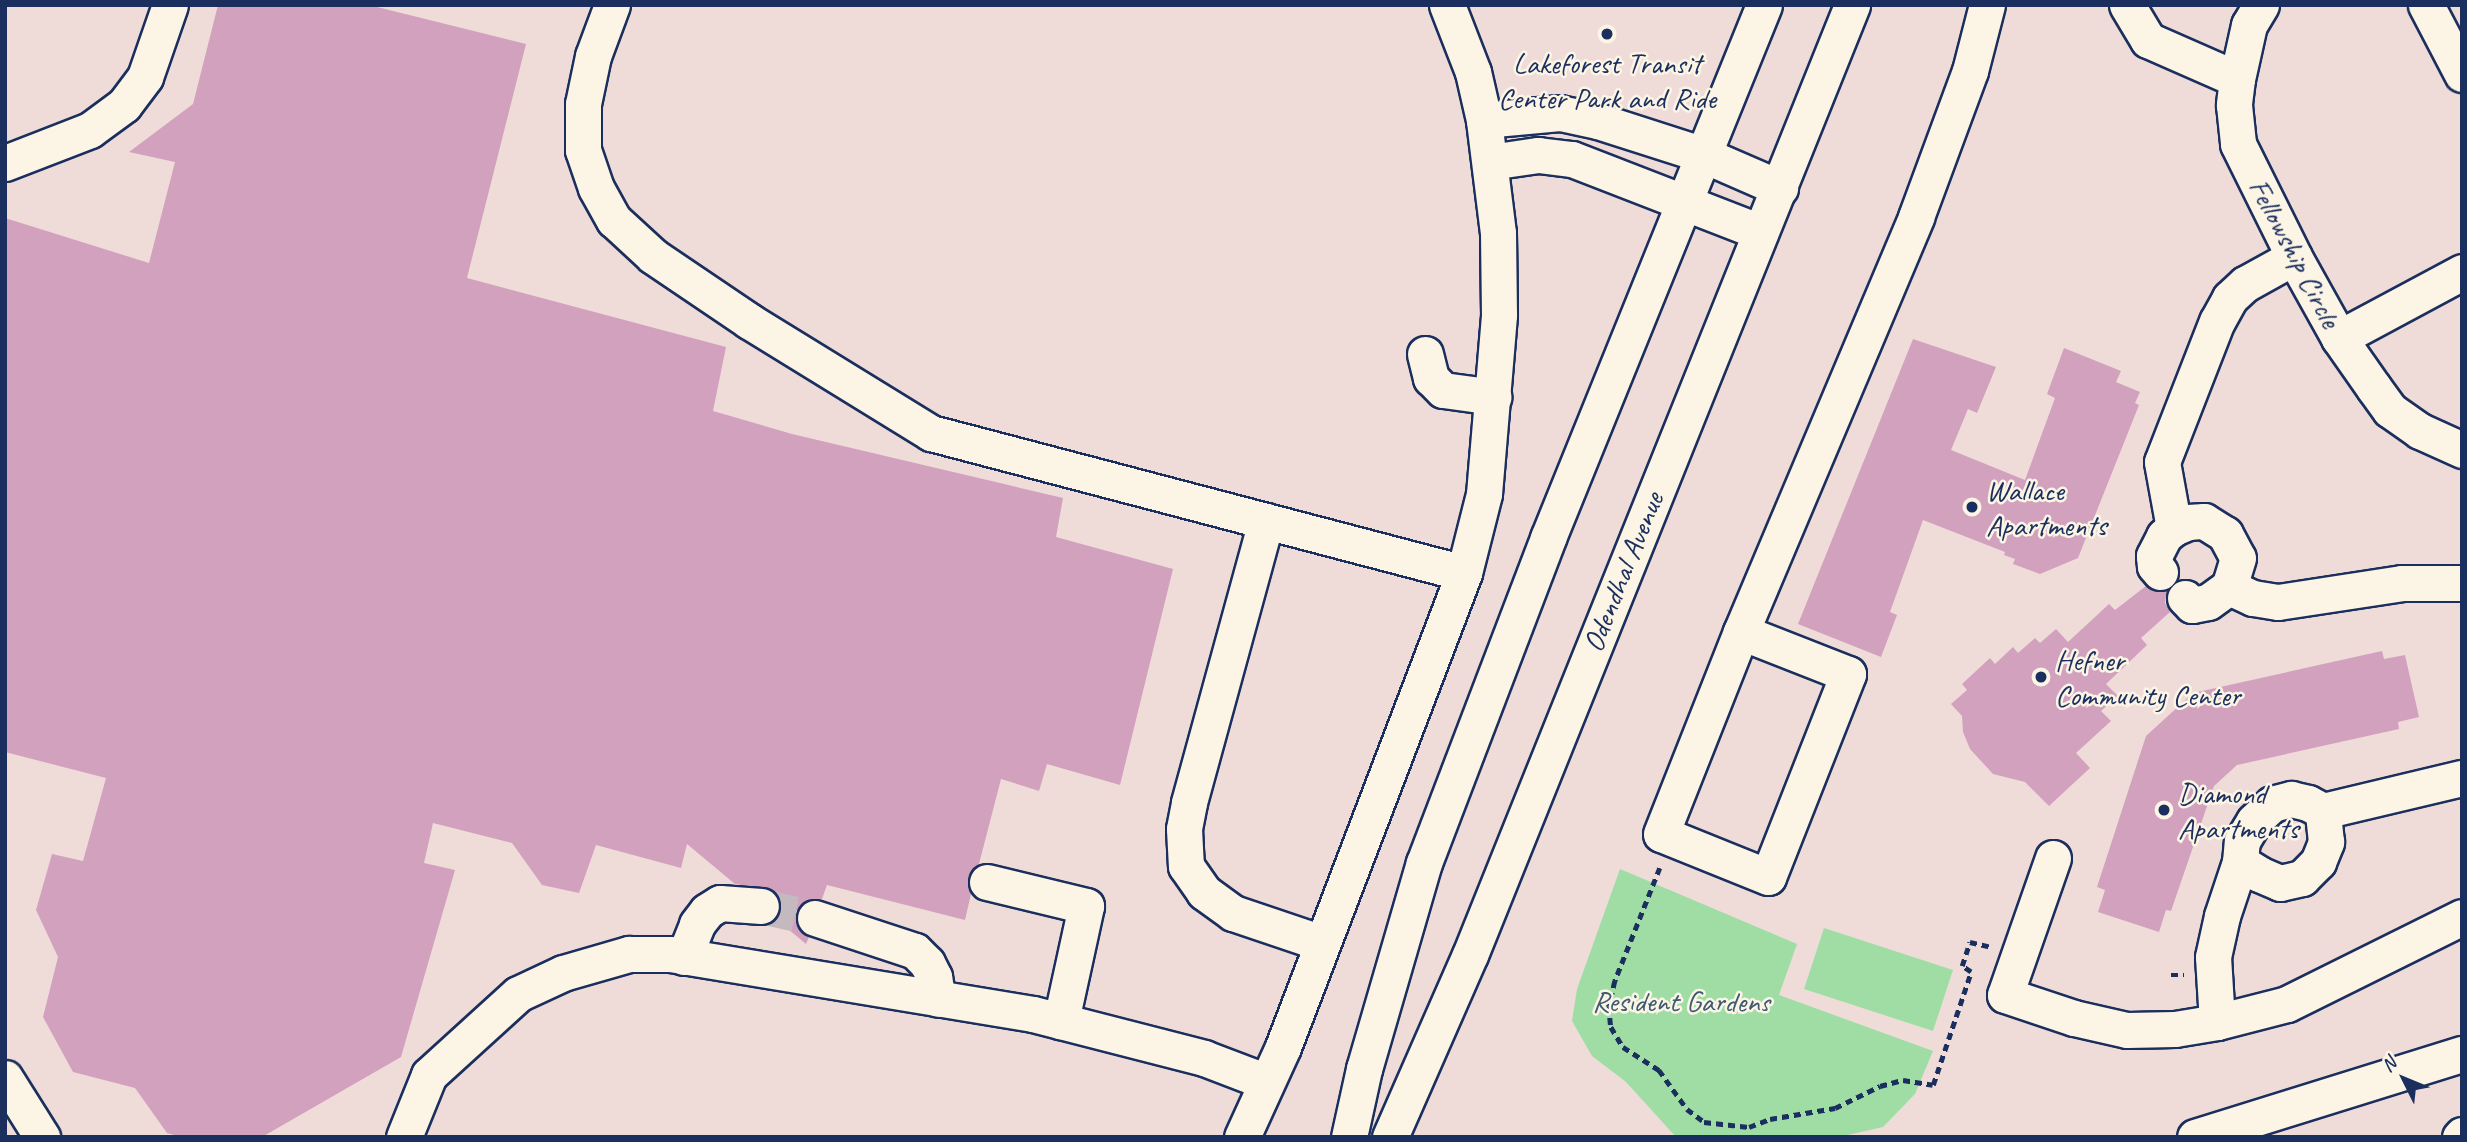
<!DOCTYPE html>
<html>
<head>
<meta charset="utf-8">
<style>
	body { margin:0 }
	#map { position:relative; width:2467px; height:1142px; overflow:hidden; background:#efdcd9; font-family:Caveat,sans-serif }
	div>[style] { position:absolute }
	.green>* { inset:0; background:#9fdda5 }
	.building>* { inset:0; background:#d2a1be }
	.minor-tunnel>* { height:35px; margin-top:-17.5px; transform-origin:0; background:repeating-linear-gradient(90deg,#c5b9c0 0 35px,transparent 0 53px) }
	.path>* { height:4.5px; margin-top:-2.25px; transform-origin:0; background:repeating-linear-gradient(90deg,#1b2f5e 0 7px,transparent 0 12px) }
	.roads { filter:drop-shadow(2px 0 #1b2f5e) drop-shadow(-2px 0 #1b2f5e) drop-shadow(0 2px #1b2f5e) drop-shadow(0 -2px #1b2f5e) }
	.minor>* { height:35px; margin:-17.5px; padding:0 17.5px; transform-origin:17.5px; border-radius:17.5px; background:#fcf5e5 }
	.dots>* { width:19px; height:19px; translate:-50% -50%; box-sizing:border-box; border:4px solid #fcf5e5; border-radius:50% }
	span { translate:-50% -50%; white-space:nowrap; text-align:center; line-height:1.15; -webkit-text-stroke:5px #fcf5e5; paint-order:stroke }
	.poi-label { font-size:30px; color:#1b2f5e }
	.left { translate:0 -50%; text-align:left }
	.street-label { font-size:30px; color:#1b2f5e }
	.park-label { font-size:30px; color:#3c5a70 }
	.frame { position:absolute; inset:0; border:7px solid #1b2f5e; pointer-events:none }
	.north { position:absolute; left:2369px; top:1044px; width:70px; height:70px; -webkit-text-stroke:5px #fcf5e5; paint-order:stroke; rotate:313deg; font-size:19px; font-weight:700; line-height:28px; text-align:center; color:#1b2f5e }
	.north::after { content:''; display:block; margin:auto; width:24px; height:32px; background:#1b2f5e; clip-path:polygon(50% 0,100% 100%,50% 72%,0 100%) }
</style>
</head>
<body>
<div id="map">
	<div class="green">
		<div style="clip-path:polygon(1620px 869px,1797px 944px,1779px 995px,1933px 1051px,1915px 1094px,1883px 1127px,1839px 1137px,1676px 1137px,1626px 1082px,1592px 1056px,1572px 1021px,1577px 989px)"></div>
		<div style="clip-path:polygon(1824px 928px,1953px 970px,1933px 1031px,1804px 989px)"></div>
	</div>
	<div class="building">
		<div style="clip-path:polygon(218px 5px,369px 5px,526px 44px,467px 278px,726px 347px,713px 411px,792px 434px,1063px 498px,1056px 537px,1173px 569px,1120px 785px,1047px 764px,1039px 791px,1001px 779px,979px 864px,968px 877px,971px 894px,965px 920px,827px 885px,822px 899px,810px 899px,796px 911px,796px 923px,801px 932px,809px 937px,806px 944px,776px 919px,781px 907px,773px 890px,735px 884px,687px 844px,681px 868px,596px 845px,579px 893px,542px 885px,512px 843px,433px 823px,424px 863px,455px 870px,401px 1057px,262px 1137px,181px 1137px,167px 1133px,135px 1088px,73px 1072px,43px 1017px,58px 957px,36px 910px,52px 854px,83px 861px,106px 778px,5px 752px,5px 218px,149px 263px,175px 162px,129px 152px,193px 104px)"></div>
		<div style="clip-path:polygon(1913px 339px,1996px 367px,1977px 413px,1968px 409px,1951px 450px,2025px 480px,2055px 398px,2047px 394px,2064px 348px,2121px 371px,2116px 382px,2140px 392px,2135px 403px,2139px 405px,2078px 558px,2040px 574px,2013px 564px,2015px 559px,2004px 555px,2005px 552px,1923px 520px,1890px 612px,1897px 615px,1881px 657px,1798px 624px)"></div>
		<div style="clip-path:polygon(2146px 586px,2154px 591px,2167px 590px,2165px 603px,2170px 612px,2141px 638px,2147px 645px,2106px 684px,2118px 696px,2101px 711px,2111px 721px,2076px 753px,2090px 768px,2049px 806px,2025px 782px,1993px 774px,1970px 749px,1963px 732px,1962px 716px,1951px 704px,1967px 690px,1962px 684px,1990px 658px,1995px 664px,2013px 647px,2018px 653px,2035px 638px,2040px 643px,2056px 629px,2068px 642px,2109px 604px,2115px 610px)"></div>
		<div style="clip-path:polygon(2382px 651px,2384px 659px,2405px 655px,2419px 717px,2398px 722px,2399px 729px,2237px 765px,2214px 786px,2171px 911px,2166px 910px,2159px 932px,2098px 912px,2105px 890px,2097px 887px,2146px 736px,2193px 693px)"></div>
	</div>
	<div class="minor-tunnel">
		<div style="left:761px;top:906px;width:55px;rotate:12.5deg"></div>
	</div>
	<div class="path">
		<div style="left:1660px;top:868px;width:122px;rotate:111.7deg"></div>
		<div style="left:1615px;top:981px;width:26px;rotate:103deg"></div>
		<div style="left:1609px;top:1006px;width:21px;rotate:85deg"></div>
		<div style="left:1611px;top:1027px;width:23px;rotate:59deg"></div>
		<div style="left:1623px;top:1047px;width:43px;rotate:32.6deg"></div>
		<div style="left:1659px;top:1070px;width:48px;rotate:54.3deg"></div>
		<div style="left:1687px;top:1109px;width:21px;rotate:37deg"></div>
		<div style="left:1704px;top:1122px;width:45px;rotate:6.3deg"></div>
		<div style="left:1749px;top:1127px;width:22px;rotate:-21deg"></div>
		<div style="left:1770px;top:1119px;width:66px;rotate:-9.6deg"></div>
		<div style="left:1835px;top:1108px;width:50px;rotate:-26.1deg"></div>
		<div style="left:1880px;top:1086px;width:24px;rotate:-15deg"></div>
		<div style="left:1903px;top:1080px;width:30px;rotate:9deg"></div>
		<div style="left:1933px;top:1085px;width:119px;rotate:-71.4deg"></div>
		<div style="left:1971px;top:972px;width:11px;rotate:-146deg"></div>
		<div style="left:1962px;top:966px;width:25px;rotate:-72deg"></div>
		<div style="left:1970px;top:942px;width:23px;rotate:13deg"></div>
		<div style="left:2171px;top:975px;width:13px"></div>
	</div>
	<div class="roads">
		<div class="minor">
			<div style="left:612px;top:5px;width:54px;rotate:110.4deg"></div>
			<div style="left:593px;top:56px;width:49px;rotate:101.8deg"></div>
			<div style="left:583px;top:104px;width:46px;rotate:90deg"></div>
			<div style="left:583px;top:150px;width:40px;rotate:71.1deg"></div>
			<div style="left:596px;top:188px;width:37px;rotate:61deg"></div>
			<div style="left:614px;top:220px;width:53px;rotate:42.7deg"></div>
			<div style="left:653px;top:256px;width:116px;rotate:34.1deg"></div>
			<div style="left:749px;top:321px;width:214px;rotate:31.6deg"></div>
			<div style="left:931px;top:433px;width:551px;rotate:14.72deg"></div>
			<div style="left:2127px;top:5px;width:41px;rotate:59deg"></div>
			<div style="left:2148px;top:40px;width:97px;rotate:23.7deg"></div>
			<div style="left:2261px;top:5px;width:23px;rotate:121deg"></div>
			<div style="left:2249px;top:25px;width:55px;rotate:102.5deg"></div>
			<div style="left:2237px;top:79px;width:26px;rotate:97deg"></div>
			<div style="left:2234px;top:105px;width:39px;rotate:84deg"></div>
			<div style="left:2238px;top:144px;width:126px;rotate:63.6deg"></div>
			<div style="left:2294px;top:257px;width:93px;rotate:60.9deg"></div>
			<div style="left:2339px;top:338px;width:61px;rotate:55deg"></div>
			<div style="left:2374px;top:388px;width:27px;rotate:54deg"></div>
			<div style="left:2390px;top:410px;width:37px;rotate:35deg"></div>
			<div style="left:2420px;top:431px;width:46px;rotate:24.3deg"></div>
			<div style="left:2426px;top:5px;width:78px;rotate:62.4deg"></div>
			<div style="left:1484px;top:120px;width:76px;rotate:-5.3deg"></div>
			<div style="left:1560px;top:113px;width:39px;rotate:12deg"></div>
			<div style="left:1598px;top:121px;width:111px;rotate:17.8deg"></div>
			<div style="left:1704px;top:155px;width:83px;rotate:23.5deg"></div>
			<div style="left:1490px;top:162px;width:49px;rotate:-8.3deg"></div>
			<div style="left:1538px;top:155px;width:34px;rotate:7deg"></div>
			<div style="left:1572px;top:159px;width:202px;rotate:21.2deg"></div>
			<div style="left:5px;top:163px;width:91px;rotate:-21.2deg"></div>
			<div style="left:90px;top:130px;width:42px;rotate:-36.3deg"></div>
			<div style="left:124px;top:105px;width:35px;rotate:-53deg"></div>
			<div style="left:145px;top:77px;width:76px;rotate:-70.9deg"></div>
			<div style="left:2294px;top:257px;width:56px;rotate:151.1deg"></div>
			<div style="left:2245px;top:284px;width:21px;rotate:137deg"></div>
			<div style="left:2230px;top:298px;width:26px;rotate:119deg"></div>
			<div style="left:2217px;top:321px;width:151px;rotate:111.3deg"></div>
			<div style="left:2162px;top:462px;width:67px;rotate:79.7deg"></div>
			<div style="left:2174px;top:528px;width:15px;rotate:-23deg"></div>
			<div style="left:2188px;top:522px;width:16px;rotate:-4deg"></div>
			<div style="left:2204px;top:521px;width:25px;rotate:32deg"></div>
			<div style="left:2225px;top:534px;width:27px;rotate:62deg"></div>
			<div style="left:2238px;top:558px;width:30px;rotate:107deg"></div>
			<div style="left:2229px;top:587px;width:26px;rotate:25deg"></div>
			<div style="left:2253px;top:598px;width:25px;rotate:9deg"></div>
			<div style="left:2278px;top:602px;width:125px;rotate:-8.7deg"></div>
			<div style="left:2402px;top:583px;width:60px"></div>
			<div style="left:2339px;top:338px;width:140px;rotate:-28.2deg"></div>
			<div style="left:1425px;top:354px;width:25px;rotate:76deg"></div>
			<div style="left:1431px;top:378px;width:17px;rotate:45deg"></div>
			<div style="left:1443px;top:390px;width:51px;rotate:7.8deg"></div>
			<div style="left:1266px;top:521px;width:292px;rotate:105.3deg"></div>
			<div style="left:1189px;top:803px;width:26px;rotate:101deg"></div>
			<div style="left:1184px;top:829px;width:37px;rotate:87deg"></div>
			<div style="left:1186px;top:866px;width:32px;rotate:55deg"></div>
			<div style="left:1204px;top:892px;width:36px;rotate:36deg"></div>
			<div style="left:1233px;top:913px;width:94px;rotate:18.6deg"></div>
			<div style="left:2160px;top:572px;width:8px;rotate:-130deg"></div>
			<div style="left:2155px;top:566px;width:10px;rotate:-96deg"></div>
			<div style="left:2154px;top:556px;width:22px;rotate:-63deg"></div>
			<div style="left:2164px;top:536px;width:13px;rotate:-39deg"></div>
			<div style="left:2185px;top:598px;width:10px;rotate:45deg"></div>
			<div style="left:2192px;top:605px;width:16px;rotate:-11deg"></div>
			<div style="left:2208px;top:602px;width:26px;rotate:-36deg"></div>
			<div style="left:1741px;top:632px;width:115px;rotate:21.4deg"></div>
			<div style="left:1848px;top:674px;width:218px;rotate:111.5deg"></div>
			<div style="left:1768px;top:877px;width:115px;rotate:-158.1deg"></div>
			<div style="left:1661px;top:834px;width:217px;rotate:-68.4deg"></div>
			<div style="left:1741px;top:632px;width:450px;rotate:-67.1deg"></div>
			<div style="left:1916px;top:217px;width:156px;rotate:-69.7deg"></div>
			<div style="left:1970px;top:71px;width:68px;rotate:-75.6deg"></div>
			<div style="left:2053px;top:858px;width:145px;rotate:109.3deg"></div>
			<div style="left:2005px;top:995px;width:73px;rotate:18.4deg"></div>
			<div style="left:2074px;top:1018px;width:54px;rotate:12.8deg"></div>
			<div style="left:2127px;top:1030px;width:48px;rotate:-1.2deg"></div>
			<div style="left:2175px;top:1029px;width:43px;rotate:-9.5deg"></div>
			<div style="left:2217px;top:1022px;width:72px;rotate:-14.4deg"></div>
			<div style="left:2287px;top:1004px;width:195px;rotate:-26.4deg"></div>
			<div style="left:2240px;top:862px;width:22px;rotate:32deg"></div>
			<div style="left:2259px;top:874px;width:23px;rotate:23deg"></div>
			<div style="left:2280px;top:883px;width:23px;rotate:-13deg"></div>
			<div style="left:2302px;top:878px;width:23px;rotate:-45deg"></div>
			<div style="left:2318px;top:862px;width:22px;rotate:-68deg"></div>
			<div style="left:2326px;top:842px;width:31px;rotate:-96deg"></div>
			<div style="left:987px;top:882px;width:102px;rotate:13.6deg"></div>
			<div style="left:1086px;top:906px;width:118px;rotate:102.3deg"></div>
			<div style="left:815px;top:918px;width:105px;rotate:18.3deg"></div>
			<div style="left:915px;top:951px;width:17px;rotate:45deg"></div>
			<div style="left:927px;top:963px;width:16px;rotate:63deg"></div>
			<div style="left:934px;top:977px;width:22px;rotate:80deg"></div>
			<div style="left:684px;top:957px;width:35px;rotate:-68deg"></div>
			<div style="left:697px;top:924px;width:16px;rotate:-52deg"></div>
			<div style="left:707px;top:911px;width:15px;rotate:-32deg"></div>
			<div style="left:720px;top:903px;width:41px;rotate:4.2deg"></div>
			<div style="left:2217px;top:1022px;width:65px;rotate:-93.5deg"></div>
			<div style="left:2213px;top:957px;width:42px;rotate:-77.6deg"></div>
			<div style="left:2222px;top:916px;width:57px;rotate:-71.6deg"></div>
			<div style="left:2240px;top:862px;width:21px;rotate:-85deg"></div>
			<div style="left:2242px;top:841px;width:23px;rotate:-59deg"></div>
			<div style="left:2254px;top:821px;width:25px;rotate:-43deg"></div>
			<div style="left:2272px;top:804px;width:20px;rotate:-15deg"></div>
			<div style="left:2291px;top:799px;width:17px;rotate:13deg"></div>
			<div style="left:2308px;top:803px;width:17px;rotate:28deg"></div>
			<div style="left:2323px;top:811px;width:143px;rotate:-13.4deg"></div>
			<div style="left:5px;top:1078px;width:70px;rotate:57.9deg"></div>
			<div style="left:404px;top:1137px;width:67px;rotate:-68deg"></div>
			<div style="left:429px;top:1075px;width:120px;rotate:-42.3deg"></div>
			<div style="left:518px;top:994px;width:50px;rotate:-25deg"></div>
			<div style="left:563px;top:973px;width:69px;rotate:-16.1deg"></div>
			<div style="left:629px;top:954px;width:41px"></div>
			<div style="left:670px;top:954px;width:368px;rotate:9.4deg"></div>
			<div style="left:1033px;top:1014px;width:177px;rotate:14.4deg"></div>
			<div style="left:1204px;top:1058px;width:67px;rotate:20.9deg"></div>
			<div style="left:1242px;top:1137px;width:99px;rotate:-65.5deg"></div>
			<div style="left:1283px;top:1047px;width:507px;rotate:-69.1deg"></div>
			<div style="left:1464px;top:573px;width:81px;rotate:-75.8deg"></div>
			<div style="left:1484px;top:494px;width:180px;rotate:-85.2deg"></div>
			<div style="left:1499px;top:315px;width:82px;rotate:-90.7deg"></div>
			<div style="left:1498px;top:233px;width:114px;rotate:-97.1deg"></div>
			<div style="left:1484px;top:120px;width:49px;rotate:-102.9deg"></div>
			<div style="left:1473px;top:72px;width:72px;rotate:-111.2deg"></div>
			<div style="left:1349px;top:1137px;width:70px;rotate:-77.6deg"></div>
			<div style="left:1364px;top:1069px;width:215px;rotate:-73.8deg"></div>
			<div style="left:1424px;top:863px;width:348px;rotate:-69.1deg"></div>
			<div style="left:1548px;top:538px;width:575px;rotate:-67.94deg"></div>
			<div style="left:1390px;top:1137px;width:199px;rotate:-66.3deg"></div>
			<div style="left:1470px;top:955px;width:1024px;rotate:-68.09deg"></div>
			<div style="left:2195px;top:1137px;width:280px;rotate:-17.3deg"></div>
			<div style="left:2460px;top:1137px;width:3px;rotate:-45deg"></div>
		</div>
	</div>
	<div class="dots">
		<div style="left:1607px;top:34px;background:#1b2f5e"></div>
		<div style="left:1972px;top:507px;background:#1b2f5e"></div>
		<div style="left:2041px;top:677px;background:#1b2f5e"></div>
		<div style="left:2164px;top:810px;background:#1b2f5e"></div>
	</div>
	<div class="poi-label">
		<span style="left:1607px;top:80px">Lakeforest Transit<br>Center Park and Ride</span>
		<span class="left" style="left:1986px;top:507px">Wallace<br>Apartments</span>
		<span class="left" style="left:2055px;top:677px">Hefner<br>Community Center</span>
		<span class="left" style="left:2178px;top:810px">Diamond<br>Apartments</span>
	</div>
	<div class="street-label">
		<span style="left:2295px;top:253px;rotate:62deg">Fellowship Circle</span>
		<span style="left:1623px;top:572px;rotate:-68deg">Odendhal Avenue</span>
	</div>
	<div class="park-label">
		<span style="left:1681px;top:1001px">Resident Gardens</span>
	</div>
	<div class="frame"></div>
	<div class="north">N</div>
</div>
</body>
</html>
